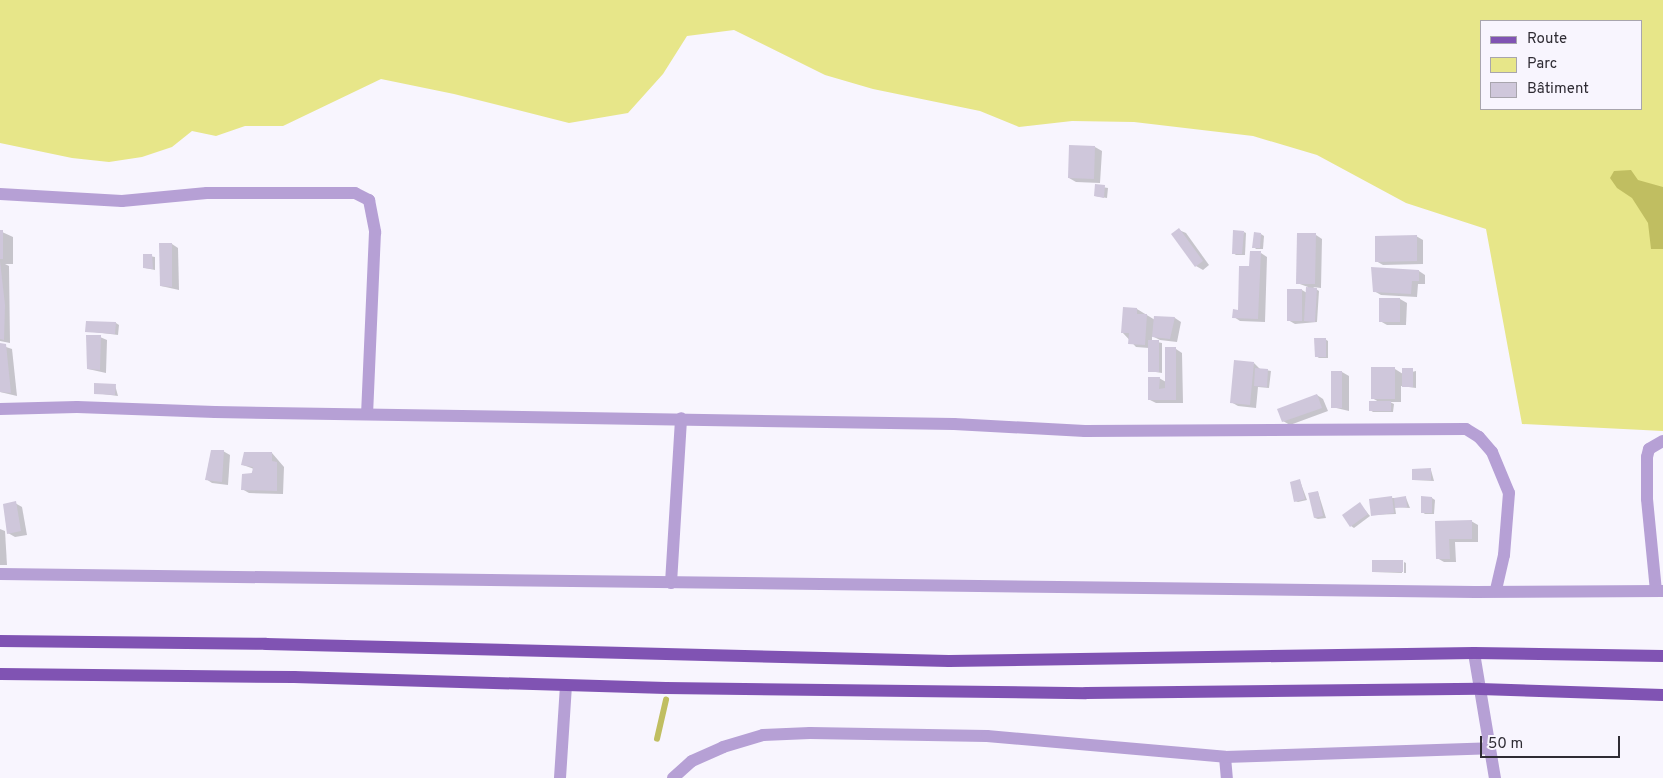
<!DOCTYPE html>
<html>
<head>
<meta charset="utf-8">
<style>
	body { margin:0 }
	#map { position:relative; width:1663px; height:778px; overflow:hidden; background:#f8f5fe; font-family:Overpass,sans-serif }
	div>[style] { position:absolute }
	.green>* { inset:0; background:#e7e689 }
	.water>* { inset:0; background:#c0be61 }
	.shadow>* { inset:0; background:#0003 }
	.stream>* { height:5.5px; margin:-2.75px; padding:0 2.75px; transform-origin:2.75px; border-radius:2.75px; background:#c0be61 }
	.building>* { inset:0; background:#cfc7db }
	.street>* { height:12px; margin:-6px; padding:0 6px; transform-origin:6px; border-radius:6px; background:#b6a0d5 }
	.primary>* { height:12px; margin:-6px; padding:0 6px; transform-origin:6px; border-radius:6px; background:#8053b3 }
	span { translate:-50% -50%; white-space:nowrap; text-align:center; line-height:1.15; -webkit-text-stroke:4px #f8f5fe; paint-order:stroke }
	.legend { position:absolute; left:1480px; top:20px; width:162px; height:90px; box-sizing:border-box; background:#f8f5fe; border:1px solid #a8a5ad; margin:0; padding:6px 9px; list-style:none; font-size:15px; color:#2f2c34 }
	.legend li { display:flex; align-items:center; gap:10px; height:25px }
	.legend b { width:25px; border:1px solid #a8a5ad }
	.scale { position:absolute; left:1480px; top:736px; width:140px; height:22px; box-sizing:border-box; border:2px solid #2f2c34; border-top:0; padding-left:6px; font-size:15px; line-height:18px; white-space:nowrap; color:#2f2c34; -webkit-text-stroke:4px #f8f5fe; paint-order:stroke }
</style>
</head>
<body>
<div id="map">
	<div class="green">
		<div style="clip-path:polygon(evenodd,0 0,1663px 0,1663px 431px,1522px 424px,1486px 229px,1406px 203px,1317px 155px,1253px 136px,1134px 122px,1072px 121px,1019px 127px,980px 111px,873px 89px,825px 75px,734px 30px,687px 36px,663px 74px,628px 113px,569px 123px,454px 94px,381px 79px,283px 126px,245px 126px,216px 136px,192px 131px,172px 147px,142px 157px,109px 162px,72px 158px,0 143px,0 0,1482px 21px,1642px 21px,1642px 109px,1482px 109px,1482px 21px)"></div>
	</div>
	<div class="water">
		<div style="clip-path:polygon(1631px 170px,1638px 180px,1663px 187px,1663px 249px,1651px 249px,1648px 223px,1632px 198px,1617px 188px,1610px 178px,1614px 171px)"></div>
	</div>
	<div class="shadow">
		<div style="clip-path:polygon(1095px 147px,1102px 151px,1100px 183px,1076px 182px,1069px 178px)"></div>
		<div style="clip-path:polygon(1096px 186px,1108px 188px,1107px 198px,1095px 196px)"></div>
		<div style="clip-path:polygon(1179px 230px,1186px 233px,1209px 265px,1203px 270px,1196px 266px,1173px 234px)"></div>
		<div style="clip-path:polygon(0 231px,13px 237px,13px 264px,5px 264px,9px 266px,10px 343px,0 341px)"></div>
		<div style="clip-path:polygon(1244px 232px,1246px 233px,1245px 255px,1236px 255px,1233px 253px)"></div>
		<div style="clip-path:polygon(1261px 234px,1264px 236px,1263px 249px,1256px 249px,1254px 247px)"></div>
		<div style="clip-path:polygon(1316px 235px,1322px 239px,1321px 288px,1313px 287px,1319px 291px,1317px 322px,1295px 324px,1288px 320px,1302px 290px,1307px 293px,1308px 287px,1297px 283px)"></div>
		<div style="clip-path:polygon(1416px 236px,1423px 240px,1423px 264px,1383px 265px,1376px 261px)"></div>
		<div style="clip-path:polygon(172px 244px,178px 248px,179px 290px,161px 286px)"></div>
		<div style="clip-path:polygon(1261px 253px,1267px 257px,1265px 322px,1240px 321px,1234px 317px,1239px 311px,1250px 268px)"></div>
		<div style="clip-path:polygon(144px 255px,155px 257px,155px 270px,145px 268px)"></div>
		<div style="clip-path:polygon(1419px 271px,1425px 275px,1425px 284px,1418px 284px,1417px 297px,1381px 295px,1374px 291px)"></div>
		<div style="clip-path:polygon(1400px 299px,1407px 303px,1406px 325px,1387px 325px,1380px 321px)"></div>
		<div style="clip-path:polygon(1137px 309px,1155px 320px,1175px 318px,1181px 322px,1177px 342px,1160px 340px,1152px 336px,1152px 341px,1162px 343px,1162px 373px,1149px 371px,1149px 348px,1136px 347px,1122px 332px)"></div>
		<div style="clip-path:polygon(116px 323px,119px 325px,118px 335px,87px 331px)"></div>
		<div style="clip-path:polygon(100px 337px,107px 340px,106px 373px,88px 369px)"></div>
		<div style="clip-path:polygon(1325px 339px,1328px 341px,1328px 358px,1319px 358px,1316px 356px)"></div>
		<div style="clip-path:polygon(0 345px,12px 349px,17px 396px,0 392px)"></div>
		<div style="clip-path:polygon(1176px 349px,1182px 353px,1183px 403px,1156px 403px,1150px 400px,1159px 378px,1166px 382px)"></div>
		<div style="clip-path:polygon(1254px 363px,1260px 369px,1271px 371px,1269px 388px,1258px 387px,1256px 408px,1238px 406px,1231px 402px)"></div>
		<div style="clip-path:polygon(1395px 369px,1403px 374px,1416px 371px,1416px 388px,1401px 386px,1401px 402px,1390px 402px,1394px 404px,1393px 412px,1373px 412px,1370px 410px,1379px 402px,1372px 398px)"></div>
		<div style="clip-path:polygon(1342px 372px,1349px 376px,1349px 411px,1332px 407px)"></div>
		<div style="clip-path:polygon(115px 385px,118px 396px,95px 393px)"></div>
		<div style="clip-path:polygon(1317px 395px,1323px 399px,1328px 411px,1290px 425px,1283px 421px)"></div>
		<div style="clip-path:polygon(223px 451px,230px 455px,228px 485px,212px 483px,206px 479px)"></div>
		<div style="clip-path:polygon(272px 453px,284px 467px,283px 494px,249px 493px,242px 489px,254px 469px,243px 465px)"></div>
		<div style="clip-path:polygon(1431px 470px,1434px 481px,1413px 480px)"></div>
		<div style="clip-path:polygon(1300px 481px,1307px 500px,1298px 502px,1295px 501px)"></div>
		<div style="clip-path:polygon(1318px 492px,1326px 518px,1318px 519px,1315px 518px)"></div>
		<div style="clip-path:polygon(1391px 498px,1406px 498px,1410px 508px,1395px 507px,1396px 514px,1372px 515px)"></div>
		<div style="clip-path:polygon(1432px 498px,1435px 500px,1434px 514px,1425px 514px,1422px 512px)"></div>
		<div style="clip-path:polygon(15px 503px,22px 507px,27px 535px,15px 537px,8px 533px)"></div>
		<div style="clip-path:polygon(1360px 504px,1370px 516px,1354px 528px,1351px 526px)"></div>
		<div style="clip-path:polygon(1471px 521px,1478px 525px,1478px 542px,1455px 542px,1456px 562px,1444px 562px,1437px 558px,1436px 522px)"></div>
		<div style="clip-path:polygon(0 529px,5px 531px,7px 565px,0 565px)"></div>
		<div style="clip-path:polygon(1402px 561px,1402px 573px,1373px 572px)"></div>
		<div style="clip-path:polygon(1404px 562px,1406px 563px,1406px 573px,1404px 573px)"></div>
	</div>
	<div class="stream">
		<div style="left:657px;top:739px;width:40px;rotate:-77deg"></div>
	</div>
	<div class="building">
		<div style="clip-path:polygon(1069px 145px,1095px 146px,1094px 179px,1068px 178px)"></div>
		<div style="clip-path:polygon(1095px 184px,1105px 185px,1104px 198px,1094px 196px)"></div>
		<div style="clip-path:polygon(1179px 228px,1203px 261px,1195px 267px,1171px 234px)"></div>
		<div style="clip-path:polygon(0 230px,3px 230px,3px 259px,0 259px)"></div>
		<div style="clip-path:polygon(1233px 230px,1244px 231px,1242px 254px,1232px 254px)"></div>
		<div style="clip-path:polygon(1254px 232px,1261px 233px,1260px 248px,1252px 248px)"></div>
		<div style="clip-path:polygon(1297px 233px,1316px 233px,1315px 284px,1296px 284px)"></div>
		<div style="clip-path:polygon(1417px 235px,1417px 261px,1375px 262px,1375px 236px)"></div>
		<div style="clip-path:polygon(159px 243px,172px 243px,172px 287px,160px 286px)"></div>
		<div style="clip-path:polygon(1250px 251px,1261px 251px,1258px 319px,1232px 318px,1233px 309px,1238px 310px,1239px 266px,1249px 266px)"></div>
		<div style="clip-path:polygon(143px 254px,152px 254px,153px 269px,143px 268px)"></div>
		<div style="clip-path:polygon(0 261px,5px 305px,4px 340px,0 339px)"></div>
		<div style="clip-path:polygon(1371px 267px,1419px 270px,1419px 281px,1412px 281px,1411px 294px,1373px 292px)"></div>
		<div style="clip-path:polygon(1306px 287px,1317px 288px,1315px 322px,1304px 321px)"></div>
		<div style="clip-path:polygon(1287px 289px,1302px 289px,1302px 321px,1287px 321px)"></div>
		<div style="clip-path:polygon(1379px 298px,1400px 298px,1400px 322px,1379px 322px)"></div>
		<div style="clip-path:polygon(1123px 307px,1137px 308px,1137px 314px,1147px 314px,1145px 345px,1128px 344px,1129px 333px,1121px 333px)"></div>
		<div style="clip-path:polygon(1154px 316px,1175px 317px,1170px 339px,1152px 337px)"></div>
		<div style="clip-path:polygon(86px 321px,116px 322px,115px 334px,85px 332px)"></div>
		<div style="clip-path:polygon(86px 335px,101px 335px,100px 370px,87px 369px)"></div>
		<div style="clip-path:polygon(1314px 338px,1326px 338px,1326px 357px,1315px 357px)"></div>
		<div style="clip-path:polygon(1148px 340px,1159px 340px,1159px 372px,1148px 372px)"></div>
		<div style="clip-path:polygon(0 343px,6px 344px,11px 393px,0 392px)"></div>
		<div style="clip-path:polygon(1165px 347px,1176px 347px,1176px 400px,1148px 400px,1148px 377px,1160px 377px,1159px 389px,1165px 388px)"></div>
		<div style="clip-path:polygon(1234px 360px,1254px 362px,1250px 405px,1230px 403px)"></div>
		<div style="clip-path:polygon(1371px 367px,1395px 367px,1395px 399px,1371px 399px)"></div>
		<div style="clip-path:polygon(1255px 368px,1268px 369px,1267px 387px,1254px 386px)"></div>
		<div style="clip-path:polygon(1402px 368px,1413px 368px,1413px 387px,1402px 387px)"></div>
		<div style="clip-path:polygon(1331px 371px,1342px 371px,1342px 408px,1331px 408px)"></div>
		<div style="clip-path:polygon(94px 383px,116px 384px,115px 395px,94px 394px)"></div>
		<div style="clip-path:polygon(1317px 394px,1322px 408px,1282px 422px,1277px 409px)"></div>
		<div style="clip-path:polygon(1369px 401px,1391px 401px,1391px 411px,1369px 411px)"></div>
		<div style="clip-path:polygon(211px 450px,224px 450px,222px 482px,205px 480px)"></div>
		<div style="clip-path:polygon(244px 452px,272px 452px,272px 461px,277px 462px,277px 491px,241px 490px,242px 474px,252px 473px,253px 467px,241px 465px)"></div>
		<div style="clip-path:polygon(1431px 468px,1431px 480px,1412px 480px,1412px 469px)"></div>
		<div style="clip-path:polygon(1300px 479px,1305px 499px,1294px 502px,1290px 482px)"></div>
		<div style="clip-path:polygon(1318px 491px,1323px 516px,1314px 518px,1308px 493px)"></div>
		<div style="clip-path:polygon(1392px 496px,1394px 513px,1371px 516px,1369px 499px)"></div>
		<div style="clip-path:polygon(1406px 496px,1407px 507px,1395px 508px,1394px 498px)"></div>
		<div style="clip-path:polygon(1421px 496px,1432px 497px,1432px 513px,1421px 513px)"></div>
		<div style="clip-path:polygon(16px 501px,21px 531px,7px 534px,3px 504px)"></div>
		<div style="clip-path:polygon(1360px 502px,1368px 514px,1350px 527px,1342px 515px)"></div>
		<div style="clip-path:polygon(1472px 520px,1472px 539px,1449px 539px,1450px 559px,1436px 559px,1435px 521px)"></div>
		<div style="clip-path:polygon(1372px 560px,1403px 560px,1403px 572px,1372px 572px)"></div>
	</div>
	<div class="street">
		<div style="left:0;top:194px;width:122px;rotate:3.3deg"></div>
		<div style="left:122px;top:201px;width:85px;rotate:-5.4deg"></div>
		<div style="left:207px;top:193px;width:148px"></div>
		<div style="left:355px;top:193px;width:16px;rotate:27deg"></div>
		<div style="left:369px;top:200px;width:33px;rotate:79deg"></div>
		<div style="left:375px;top:232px;width:180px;rotate:92.5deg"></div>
		<div style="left:0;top:409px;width:77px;rotate:-1.5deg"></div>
		<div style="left:77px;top:407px;width:138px;rotate:2.1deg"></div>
		<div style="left:215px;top:412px;width:739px;rotate:0.93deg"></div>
		<div style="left:954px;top:424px;width:131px;rotate:3.1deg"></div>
		<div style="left:1085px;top:431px;width:381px;rotate:-0.3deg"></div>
		<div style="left:1466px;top:429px;width:15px;rotate:32deg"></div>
		<div style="left:1479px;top:437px;width:20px;rotate:49deg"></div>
		<div style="left:1492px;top:452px;width:44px;rotate:67.5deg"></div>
		<div style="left:1509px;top:493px;width:62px;rotate:94.6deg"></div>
		<div style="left:1504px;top:555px;width:36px;rotate:103deg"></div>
		<div style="left:0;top:574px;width:1475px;rotate:0.7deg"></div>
		<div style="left:1475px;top:592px;width:188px;rotate:-0.3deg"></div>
		<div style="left:671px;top:583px;width:165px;rotate:-86.5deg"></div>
		<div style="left:1656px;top:591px;width:92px;rotate:-95.6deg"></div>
		<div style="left:1647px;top:499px;width:42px;rotate:-90deg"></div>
		<div style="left:1647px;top:457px;width:8px;rotate:-76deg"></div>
		<div style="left:1649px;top:449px;width:16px;rotate:-30deg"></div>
		<div style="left:1474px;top:653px;width:127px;rotate:80.5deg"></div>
		<div style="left:1225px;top:757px;width:21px;rotate:85deg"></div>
		<div style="left:560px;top:778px;width:92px;rotate:-86.3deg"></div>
		<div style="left:673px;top:778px;width:25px;rotate:-42deg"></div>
		<div style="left:692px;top:761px;width:34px;rotate:-24deg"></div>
		<div style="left:723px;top:747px;width:42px;rotate:-16.7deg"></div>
		<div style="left:763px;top:735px;width:47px;rotate:-2.4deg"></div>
		<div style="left:810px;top:733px;width:177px;rotate:1deg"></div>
		<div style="left:987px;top:736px;width:239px;rotate:5deg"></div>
		<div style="left:1225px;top:757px;width:265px;rotate:-1.9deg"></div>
	</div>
	<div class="primary">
		<div style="left:0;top:641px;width:266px;rotate:0.6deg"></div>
		<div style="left:266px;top:644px;width:683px;rotate:1.43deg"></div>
		<div style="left:949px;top:661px;width:525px;rotate:-0.87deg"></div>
		<div style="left:1474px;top:653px;width:189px;rotate:0.9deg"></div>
		<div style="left:0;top:674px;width:294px;rotate:0.6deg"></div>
		<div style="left:294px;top:677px;width:372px;rotate:1.7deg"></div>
		<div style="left:666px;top:688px;width:420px;rotate:0.7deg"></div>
		<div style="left:1086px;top:693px;width:394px;rotate:-0.6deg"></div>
		<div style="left:1480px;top:689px;width:183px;rotate:1.9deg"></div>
	</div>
	<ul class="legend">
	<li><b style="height:6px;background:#8053b3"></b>Route</li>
	<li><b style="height:14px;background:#e7e689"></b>Parc</li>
	<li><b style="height:14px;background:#cfc7db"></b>Bâtiment</li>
	</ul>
	<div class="scale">50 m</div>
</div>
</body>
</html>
